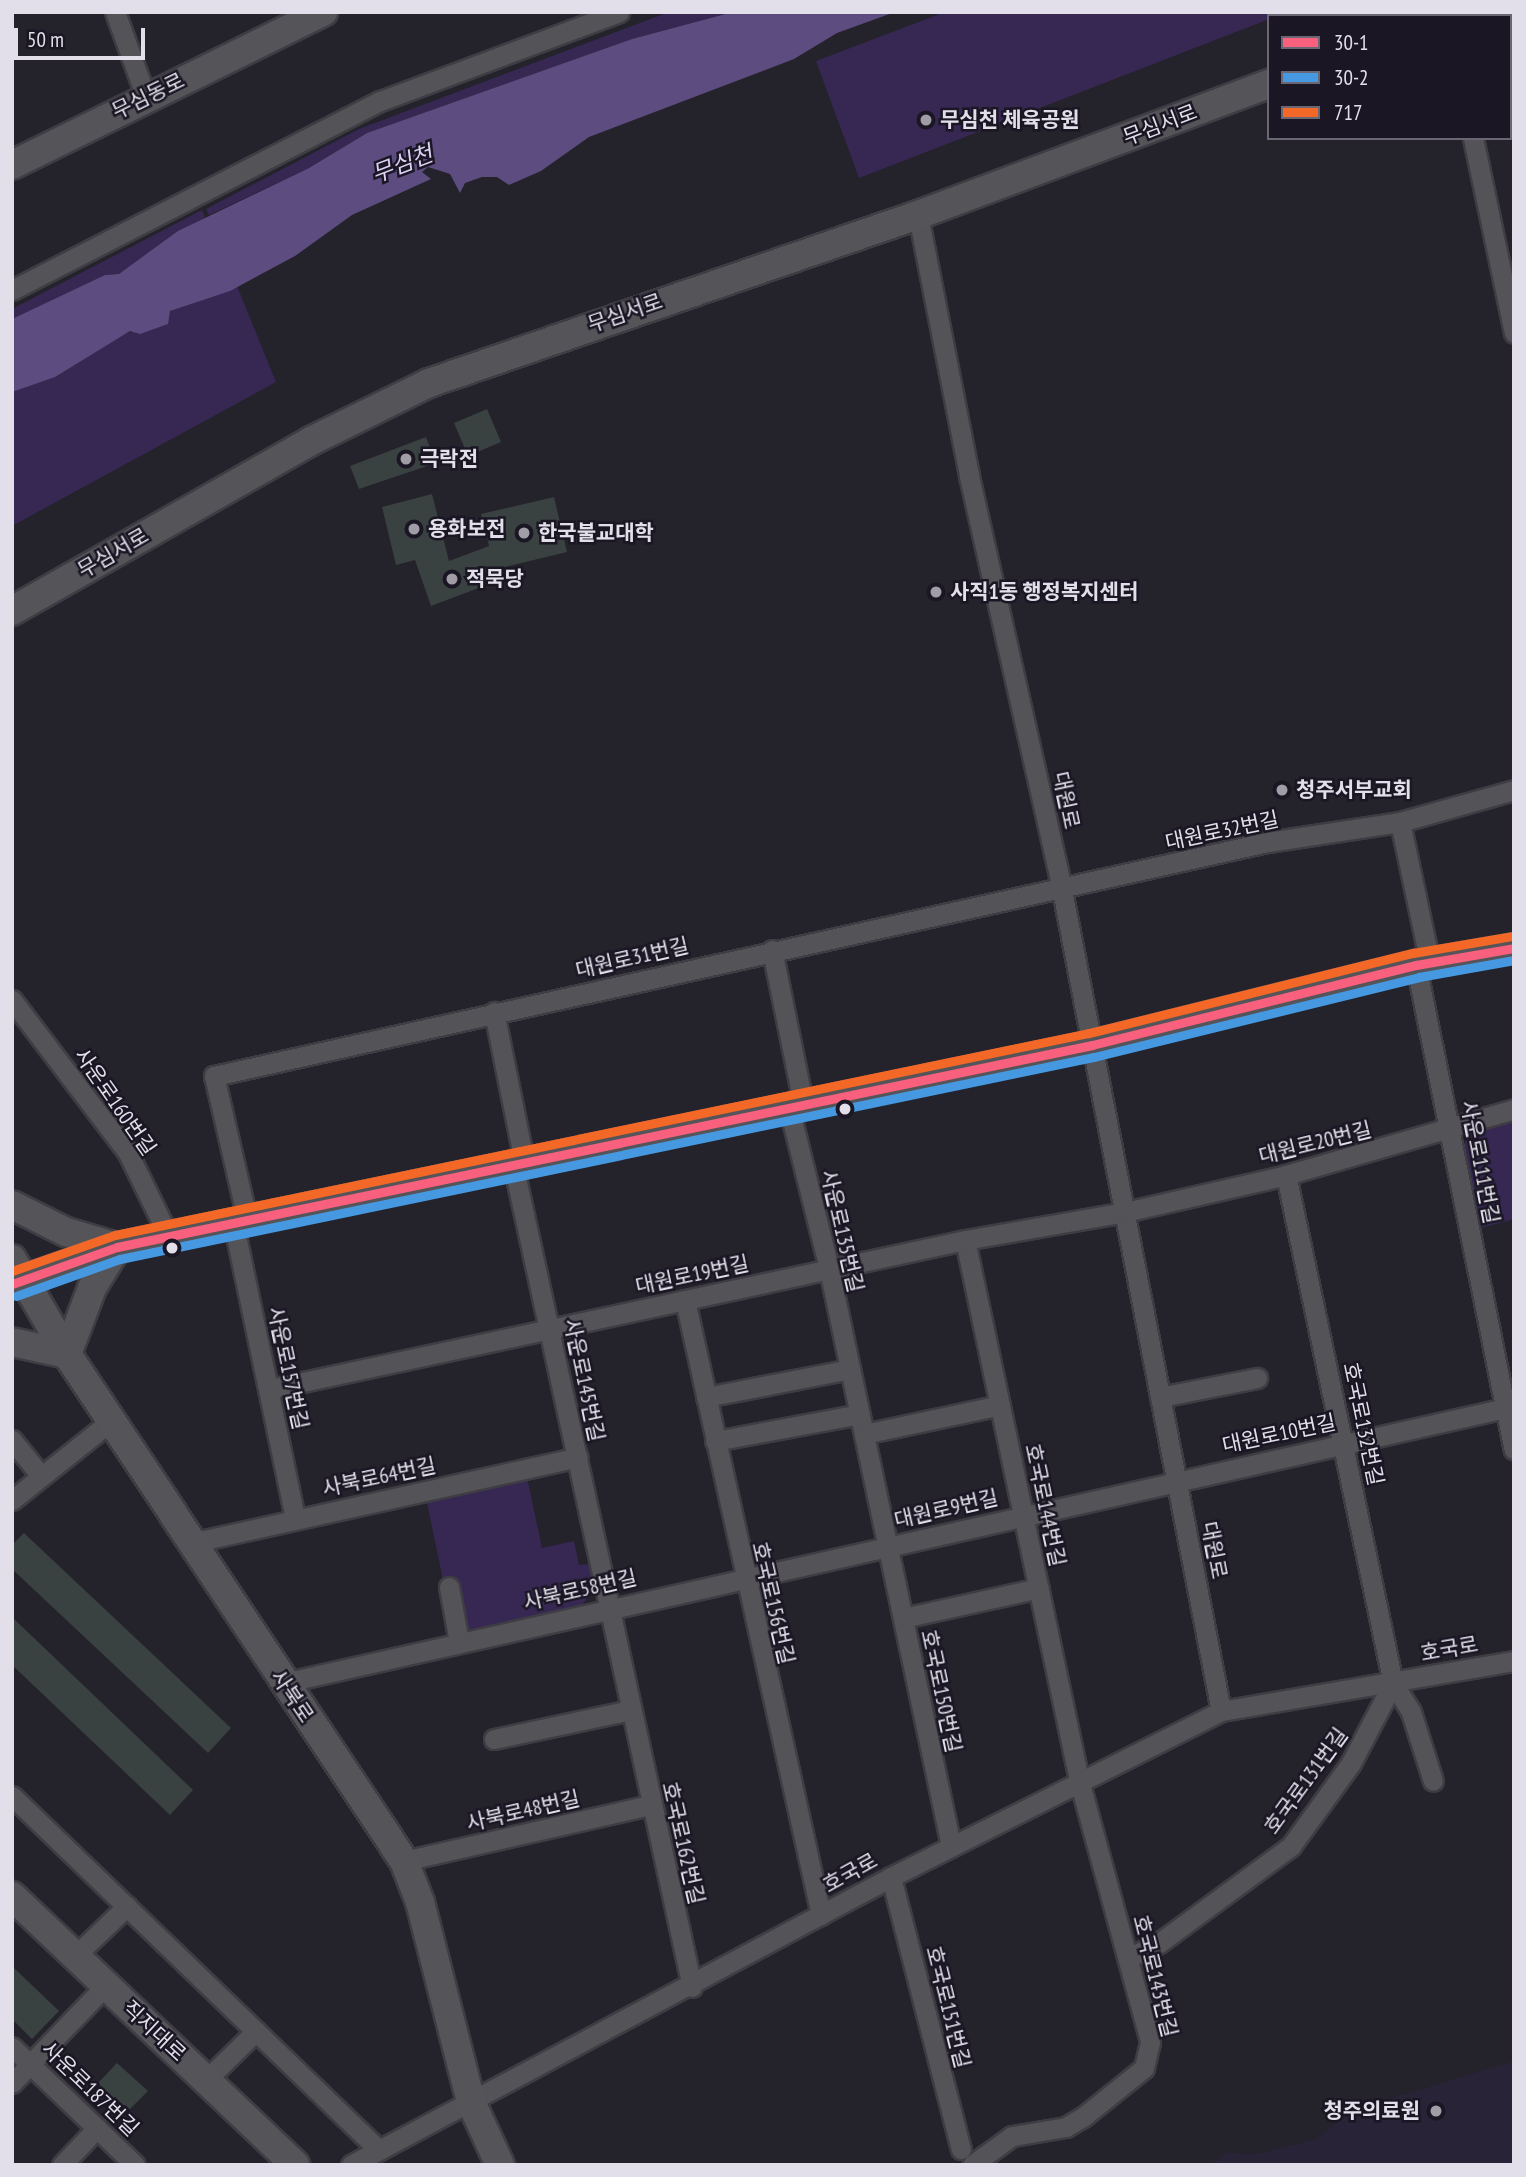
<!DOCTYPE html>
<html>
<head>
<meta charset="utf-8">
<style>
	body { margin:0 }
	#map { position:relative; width:1526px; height:2177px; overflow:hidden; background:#24222a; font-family:"PT Sans Narrow","Noto Sans KR",sans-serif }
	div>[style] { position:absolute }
	.built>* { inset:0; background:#282336 }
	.green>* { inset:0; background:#372853 }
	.water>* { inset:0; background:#5c4c80 }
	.building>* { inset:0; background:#394141 }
	.roads { filter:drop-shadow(2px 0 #3f3d44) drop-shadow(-2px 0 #3f3d44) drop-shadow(0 2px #3f3d44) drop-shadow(0 -2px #3f3d44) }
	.street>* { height:19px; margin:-9.5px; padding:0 9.5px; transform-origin:9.5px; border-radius:9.5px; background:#545357 }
	.secondary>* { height:28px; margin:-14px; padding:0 14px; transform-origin:14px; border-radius:14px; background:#555459 }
	.bus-1>* { height:9px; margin:-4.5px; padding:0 4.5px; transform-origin:4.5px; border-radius:4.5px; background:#f8607d }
	.bus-2>* { height:9px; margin:-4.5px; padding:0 4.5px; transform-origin:4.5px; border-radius:4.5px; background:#4699e1 }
	.bus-3>* { height:9px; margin:-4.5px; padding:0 4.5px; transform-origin:4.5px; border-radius:4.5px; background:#f36827 }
	.dots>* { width:19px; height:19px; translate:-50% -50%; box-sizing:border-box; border:4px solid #1a1624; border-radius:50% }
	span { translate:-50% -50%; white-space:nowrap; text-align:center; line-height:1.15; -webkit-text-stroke:5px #1a1624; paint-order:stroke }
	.street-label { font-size:21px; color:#e2dfea }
	.poi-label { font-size:21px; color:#e2dfea; font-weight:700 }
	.left { translate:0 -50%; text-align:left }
	.right { translate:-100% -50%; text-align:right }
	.water-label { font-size:23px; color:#dcd3f5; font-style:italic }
	.frame { position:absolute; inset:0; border:14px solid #e2dfea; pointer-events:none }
	.legend { position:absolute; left:1267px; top:14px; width:245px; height:126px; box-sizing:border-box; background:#1a1624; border:2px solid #6a6673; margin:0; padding:9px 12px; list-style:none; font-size:21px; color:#e2dfea }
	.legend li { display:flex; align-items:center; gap:14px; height:35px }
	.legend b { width:35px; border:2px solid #6a6673 }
	.scale { position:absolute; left:14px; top:28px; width:131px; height:32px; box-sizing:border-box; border:4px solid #e2dfea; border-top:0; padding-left:9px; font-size:21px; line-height:24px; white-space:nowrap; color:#e2dfea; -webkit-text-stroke:5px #1a1624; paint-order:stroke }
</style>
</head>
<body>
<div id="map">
	<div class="built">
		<div style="clip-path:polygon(1514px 2061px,1514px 2165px,1210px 2165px,1226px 2153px,1258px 2154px,1316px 2139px,1340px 2120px,1379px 2102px)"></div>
	</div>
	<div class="green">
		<div style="clip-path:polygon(669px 12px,733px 12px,632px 39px,367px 133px,309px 168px,209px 215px,206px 209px,359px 129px)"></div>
		<div style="clip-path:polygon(945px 12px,1275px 12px,1277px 16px,859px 178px,816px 61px)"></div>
		<div style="clip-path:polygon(202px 210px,205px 217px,119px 274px,105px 275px,12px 319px,12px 309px)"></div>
		<div style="clip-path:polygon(237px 286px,276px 382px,12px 526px,12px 392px,170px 311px)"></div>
		<div style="clip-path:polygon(1514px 1117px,1514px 1219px,1481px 1228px,1464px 1144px,1472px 1131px)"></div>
		<div style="clip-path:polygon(527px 1477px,542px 1548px,574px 1541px,579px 1565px,590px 1564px,595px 1588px,582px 1605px,463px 1631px,443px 1580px,426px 1498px)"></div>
	</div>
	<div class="water">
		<div style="clip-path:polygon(733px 12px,895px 12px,837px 33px,794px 59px,589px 137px,541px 171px,509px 185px,497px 177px,482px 177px,465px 183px,460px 193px,450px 174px,428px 167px,422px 172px,431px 179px,352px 215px,295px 256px,230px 291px,170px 311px,168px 324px,140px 334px,130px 331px,55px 377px,12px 392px,12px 319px,105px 275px,119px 274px,178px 231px,309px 168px,367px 133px,632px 39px)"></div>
	</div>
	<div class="building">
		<div style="clip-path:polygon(487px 409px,501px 442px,468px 456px,454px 423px)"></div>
		<div style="clip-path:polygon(426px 437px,436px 463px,359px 489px,350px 466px)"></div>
		<div style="clip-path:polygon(432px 494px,449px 561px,489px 546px,481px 514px,554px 497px,567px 552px,480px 573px,484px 586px,431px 606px,415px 560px,396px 565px,382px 507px)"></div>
		<div style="clip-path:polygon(24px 1533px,231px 1728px,208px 1753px,12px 1569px,12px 1545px)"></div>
		<div style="clip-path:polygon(12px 1617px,193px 1790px,170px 1815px,12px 1665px)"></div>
		<div style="clip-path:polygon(12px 1966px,59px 2011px,32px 2039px,12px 2019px)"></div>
		<div style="clip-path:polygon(117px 2063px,148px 2091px,127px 2112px,98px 2083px)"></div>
	</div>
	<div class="roads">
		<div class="street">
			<div style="left:115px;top:12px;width:90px;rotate:70deg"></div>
			<div style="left:1427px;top:16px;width:5px;rotate:-53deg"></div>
			<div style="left:1510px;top:19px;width:4px;rotate:-14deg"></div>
			<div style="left:1473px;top:138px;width:199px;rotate:78.1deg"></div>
			<div style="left:918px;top:215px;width:266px;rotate:78.9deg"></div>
			<div style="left:969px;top:476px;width:424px;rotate:77.3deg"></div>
			<div style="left:1062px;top:890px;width:836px;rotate:79.04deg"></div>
			<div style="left:12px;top:290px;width:414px;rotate:-27.2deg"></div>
			<div style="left:380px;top:101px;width:255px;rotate:-20.4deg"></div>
			<div style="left:1400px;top:822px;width:144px;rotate:78deg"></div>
			<div style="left:772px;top:950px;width:155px;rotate:78.5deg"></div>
			<div style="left:1416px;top:965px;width:494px;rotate:78.6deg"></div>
			<div style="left:12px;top:1000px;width:192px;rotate:52.8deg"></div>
			<div style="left:128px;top:1153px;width:93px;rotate:64deg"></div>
			<div style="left:494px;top:1012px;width:152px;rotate:78.6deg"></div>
			<div style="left:788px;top:1104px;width:170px;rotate:76deg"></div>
			<div style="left:829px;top:1269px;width:590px;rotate:78.06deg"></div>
			<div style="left:513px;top:1164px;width:842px;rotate:77.73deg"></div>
			<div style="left:1286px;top:1175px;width:519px;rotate:78.11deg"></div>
			<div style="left:1393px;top:1683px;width:34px;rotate:58deg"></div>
			<div style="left:1411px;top:1712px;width:72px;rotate:72.3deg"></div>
			<div style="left:248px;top:1223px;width:151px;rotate:-103deg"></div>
			<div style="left:214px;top:1076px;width:1080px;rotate:-12.52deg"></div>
			<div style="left:1268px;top:842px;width:134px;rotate:-8.6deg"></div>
			<div style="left:1400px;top:822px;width:118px;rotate:-15.7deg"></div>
			<div style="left:234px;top:1226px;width:299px;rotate:78.2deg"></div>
			<div style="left:965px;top:1240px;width:552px;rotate:78.08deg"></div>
			<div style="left:1079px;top:1780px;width:271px;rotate:74.8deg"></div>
			<div style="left:1150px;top:2042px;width:27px;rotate:103deg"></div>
			<div style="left:1144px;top:2068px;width:78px;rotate:141.2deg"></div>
			<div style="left:1083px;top:2117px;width:20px;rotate:150deg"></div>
			<div style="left:1066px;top:2127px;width:55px;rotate:170.5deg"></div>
			<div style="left:1012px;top:2136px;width:49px;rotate:144.1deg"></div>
			<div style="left:685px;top:1300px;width:630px;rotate:77.53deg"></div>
			<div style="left:270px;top:1389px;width:711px;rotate:-12.1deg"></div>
			<div style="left:965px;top:1240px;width:162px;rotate:-9.9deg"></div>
			<div style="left:1125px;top:1212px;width:165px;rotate:-12.9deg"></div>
			<div style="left:1286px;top:1175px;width:237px;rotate:-16.1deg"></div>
			<div style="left:706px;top:1397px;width:147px;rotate:-11deg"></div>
			<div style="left:1160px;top:1397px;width:99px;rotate:-11.1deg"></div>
			<div style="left:864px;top:1434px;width:139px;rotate:-12deg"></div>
			<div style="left:12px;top:1440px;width:46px;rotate:51.1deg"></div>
			<div style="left:715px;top:1441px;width:147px;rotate:-10.5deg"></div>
			<div style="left:12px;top:1500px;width:127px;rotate:-38.6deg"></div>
			<div style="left:191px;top:1543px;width:396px;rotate:-12.5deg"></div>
			<div style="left:449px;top:1587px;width:56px;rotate:79.7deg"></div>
			<div style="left:903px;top:1618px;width:139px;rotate:-12.4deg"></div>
			<div style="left:283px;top:1683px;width:1262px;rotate:-12.68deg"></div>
			<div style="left:494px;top:1739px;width:139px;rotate:-12deg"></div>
			<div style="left:12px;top:1796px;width:510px;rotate:43.97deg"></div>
			<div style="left:404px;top:1861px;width:253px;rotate:-12.8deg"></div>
			<div style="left:891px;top:1877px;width:281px;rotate:75.6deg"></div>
			<div style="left:75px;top:1956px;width:72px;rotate:-43.9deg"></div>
			<div style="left:1128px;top:1958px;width:34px;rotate:-26deg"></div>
			<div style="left:1159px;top:1943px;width:164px;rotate:-36.3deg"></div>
			<div style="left:1291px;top:1846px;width:102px;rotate:-54.1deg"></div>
			<div style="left:1351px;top:1763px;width:90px;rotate:-62.3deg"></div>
			<div style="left:12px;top:2047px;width:170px;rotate:43.8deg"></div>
			<div style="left:206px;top:2080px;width:70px;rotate:-44.4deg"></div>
			<div style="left:12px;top:2083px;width:136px;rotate:-46.2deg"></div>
			<div style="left:62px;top:2165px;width:51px;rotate:-46.6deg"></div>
			<div style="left:351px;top:2165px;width:612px;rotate:-28.07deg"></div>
			<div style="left:891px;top:1877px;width:369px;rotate:-26.7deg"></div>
			<div style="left:1221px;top:1711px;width:297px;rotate:-9.7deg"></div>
		</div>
		<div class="secondary">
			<div style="left:1452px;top:16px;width:11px;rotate:-22deg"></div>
			<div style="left:12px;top:165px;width:347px;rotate:-26.2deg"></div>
			<div style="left:12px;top:611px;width:344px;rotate:-29.6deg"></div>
			<div style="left:311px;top:441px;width:131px;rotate:-26.2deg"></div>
			<div style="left:429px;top:383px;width:517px;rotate:-18.96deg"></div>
			<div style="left:918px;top:215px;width:375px;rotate:-20.5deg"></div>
			<div style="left:12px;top:1205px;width:60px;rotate:26.6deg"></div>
			<div style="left:66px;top:1232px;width:53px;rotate:16.4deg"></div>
			<div style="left:117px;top:1247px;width:48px;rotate:121.4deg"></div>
			<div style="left:92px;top:1288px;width:71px;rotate:110.7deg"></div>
			<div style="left:67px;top:1354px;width:56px;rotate:-167.7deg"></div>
			<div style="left:12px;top:1259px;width:110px;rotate:59.9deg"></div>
			<div style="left:67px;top:1354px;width:609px;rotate:56.39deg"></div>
			<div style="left:404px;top:1861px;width:44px;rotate:68.7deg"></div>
			<div style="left:420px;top:1902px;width:206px;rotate:75.7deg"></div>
			<div style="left:471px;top:2102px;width:69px;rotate:65.3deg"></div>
			<div style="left:12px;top:1284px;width:111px;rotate:-19.4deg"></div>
			<div style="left:117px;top:1247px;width:996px;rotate:-11.7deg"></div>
			<div style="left:1092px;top:1045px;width:334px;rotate:-13.9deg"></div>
			<div style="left:1416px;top:965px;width:99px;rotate:-9.8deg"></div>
			<div style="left:12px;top:1896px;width:390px;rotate:43.5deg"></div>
		</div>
	</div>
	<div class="bus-1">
		<div style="left:12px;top:1284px;width:111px;rotate:-19.4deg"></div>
		<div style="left:117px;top:1247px;width:996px;rotate:-11.7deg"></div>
		<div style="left:1092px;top:1045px;width:334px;rotate:-13.9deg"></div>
		<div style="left:1416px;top:965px;width:99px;rotate:-9.8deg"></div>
	</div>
	<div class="bus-2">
		<div style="left:16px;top:1296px;width:110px;rotate:-19.6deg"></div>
		<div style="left:120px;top:1259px;width:995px;rotate:-11.72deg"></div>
		<div style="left:1094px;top:1057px;width:335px;rotate:-13.8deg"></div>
		<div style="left:1419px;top:977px;width:97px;rotate:-10.1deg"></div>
	</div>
	<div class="bus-3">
		<div style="left:12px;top:1271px;width:109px;rotate:-19.3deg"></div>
		<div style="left:115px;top:1235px;width:995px;rotate:-11.72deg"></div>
		<div style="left:1089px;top:1033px;width:334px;rotate:-13.9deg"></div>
		<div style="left:1413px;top:953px;width:100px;rotate:-9.7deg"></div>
	</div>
	<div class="dots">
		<div style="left:926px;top:120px;background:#a09da7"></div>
		<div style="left:406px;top:459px;background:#a09da7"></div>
		<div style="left:414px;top:529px;background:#a09da7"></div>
		<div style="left:524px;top:533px;background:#a09da7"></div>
		<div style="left:452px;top:579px;background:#a09da7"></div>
		<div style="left:936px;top:592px;background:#a09da7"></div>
		<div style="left:1282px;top:790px;background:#a09da7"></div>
		<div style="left:845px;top:1109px;background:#e2dfea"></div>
		<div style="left:172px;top:1248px;background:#e2dfea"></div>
		<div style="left:1436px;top:2111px;background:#a09da7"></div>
	</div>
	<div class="street-label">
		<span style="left:148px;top:96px;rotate:-26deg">무심동로</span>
		<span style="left:1160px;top:125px;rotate:-21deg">무심서로</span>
		<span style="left:625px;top:313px;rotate:-19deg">무심서로</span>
		<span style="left:113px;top:553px;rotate:-30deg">무심서로</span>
		<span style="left:1066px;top:800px;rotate:78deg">대원로</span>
		<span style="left:1222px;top:831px;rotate:-12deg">대원로32번길</span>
		<span style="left:632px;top:958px;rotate:-13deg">대원로31번길</span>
		<span style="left:115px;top:1102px;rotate:55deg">사운로160번길</span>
		<span style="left:1315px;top:1143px;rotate:-14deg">대원로20번길</span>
		<span style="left:1480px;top:1162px;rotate:79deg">사운로111번길</span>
		<span style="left:842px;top:1231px;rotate:77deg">사운로135번길</span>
		<span style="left:692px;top:1275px;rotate:-12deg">대원로19번길</span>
		<span style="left:288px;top:1368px;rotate:78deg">사운로157번길</span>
		<span style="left:584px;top:1380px;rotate:78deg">사운로145번길</span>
		<span style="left:1363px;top:1424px;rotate:78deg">호국로132번길</span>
		<span style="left:1279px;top:1434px;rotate:-12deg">대원로10번길</span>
		<span style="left:379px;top:1477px;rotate:-12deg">사북로64번길</span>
		<span style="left:1045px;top:1505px;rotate:78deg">호국로144번길</span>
		<span style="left:946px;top:1509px;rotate:-13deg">대원로9번길</span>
		<span style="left:1214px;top:1550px;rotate:79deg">대원로</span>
		<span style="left:580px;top:1590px;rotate:-13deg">사북로58번길</span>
		<span style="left:773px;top:1603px;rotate:77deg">호국로156번길</span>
		<span style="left:1449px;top:1649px;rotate:-10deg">호국로</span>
		<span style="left:941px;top:1691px;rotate:78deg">호국로150번길</span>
		<span style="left:292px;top:1696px;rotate:56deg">사북로</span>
		<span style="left:1306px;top:1781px;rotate:-54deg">호국로131번길</span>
		<span style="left:523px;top:1811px;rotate:-13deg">사북로48번길</span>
		<span style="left:683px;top:1843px;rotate:77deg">호국로162번길</span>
		<span style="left:850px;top:1873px;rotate:-29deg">호국로</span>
		<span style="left:1155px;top:1976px;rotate:76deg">호국로143번길</span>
		<span style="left:948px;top:2007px;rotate:76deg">호국로151번길</span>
		<span style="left:154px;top:2031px;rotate:43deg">직지대로</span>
		<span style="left:90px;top:2089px;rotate:44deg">사운로187번길</span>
	</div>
	<div class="poi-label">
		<span class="left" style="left:940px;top:120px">무심천 체육공원</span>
		<span class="left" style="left:420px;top:459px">극락전</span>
		<span class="left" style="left:428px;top:529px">용화보전</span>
		<span class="left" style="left:538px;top:533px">한국불교대학</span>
		<span class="left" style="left:466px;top:579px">적묵당</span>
		<span class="left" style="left:950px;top:592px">사직1동 행정복지센터</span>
		<span class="left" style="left:1296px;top:790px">청주서부교회</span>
		<span class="right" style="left:1420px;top:2111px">청주의료원</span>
	</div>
	<div class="water-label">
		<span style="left:402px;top:164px;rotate:-21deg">무심천</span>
	</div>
	<div class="frame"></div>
	<ul class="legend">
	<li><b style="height:9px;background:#f8607d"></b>30-1</li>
	<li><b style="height:9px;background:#4699e1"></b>30-2</li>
	<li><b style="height:9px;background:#f36827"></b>717</li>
	</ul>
	<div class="scale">50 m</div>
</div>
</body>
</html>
